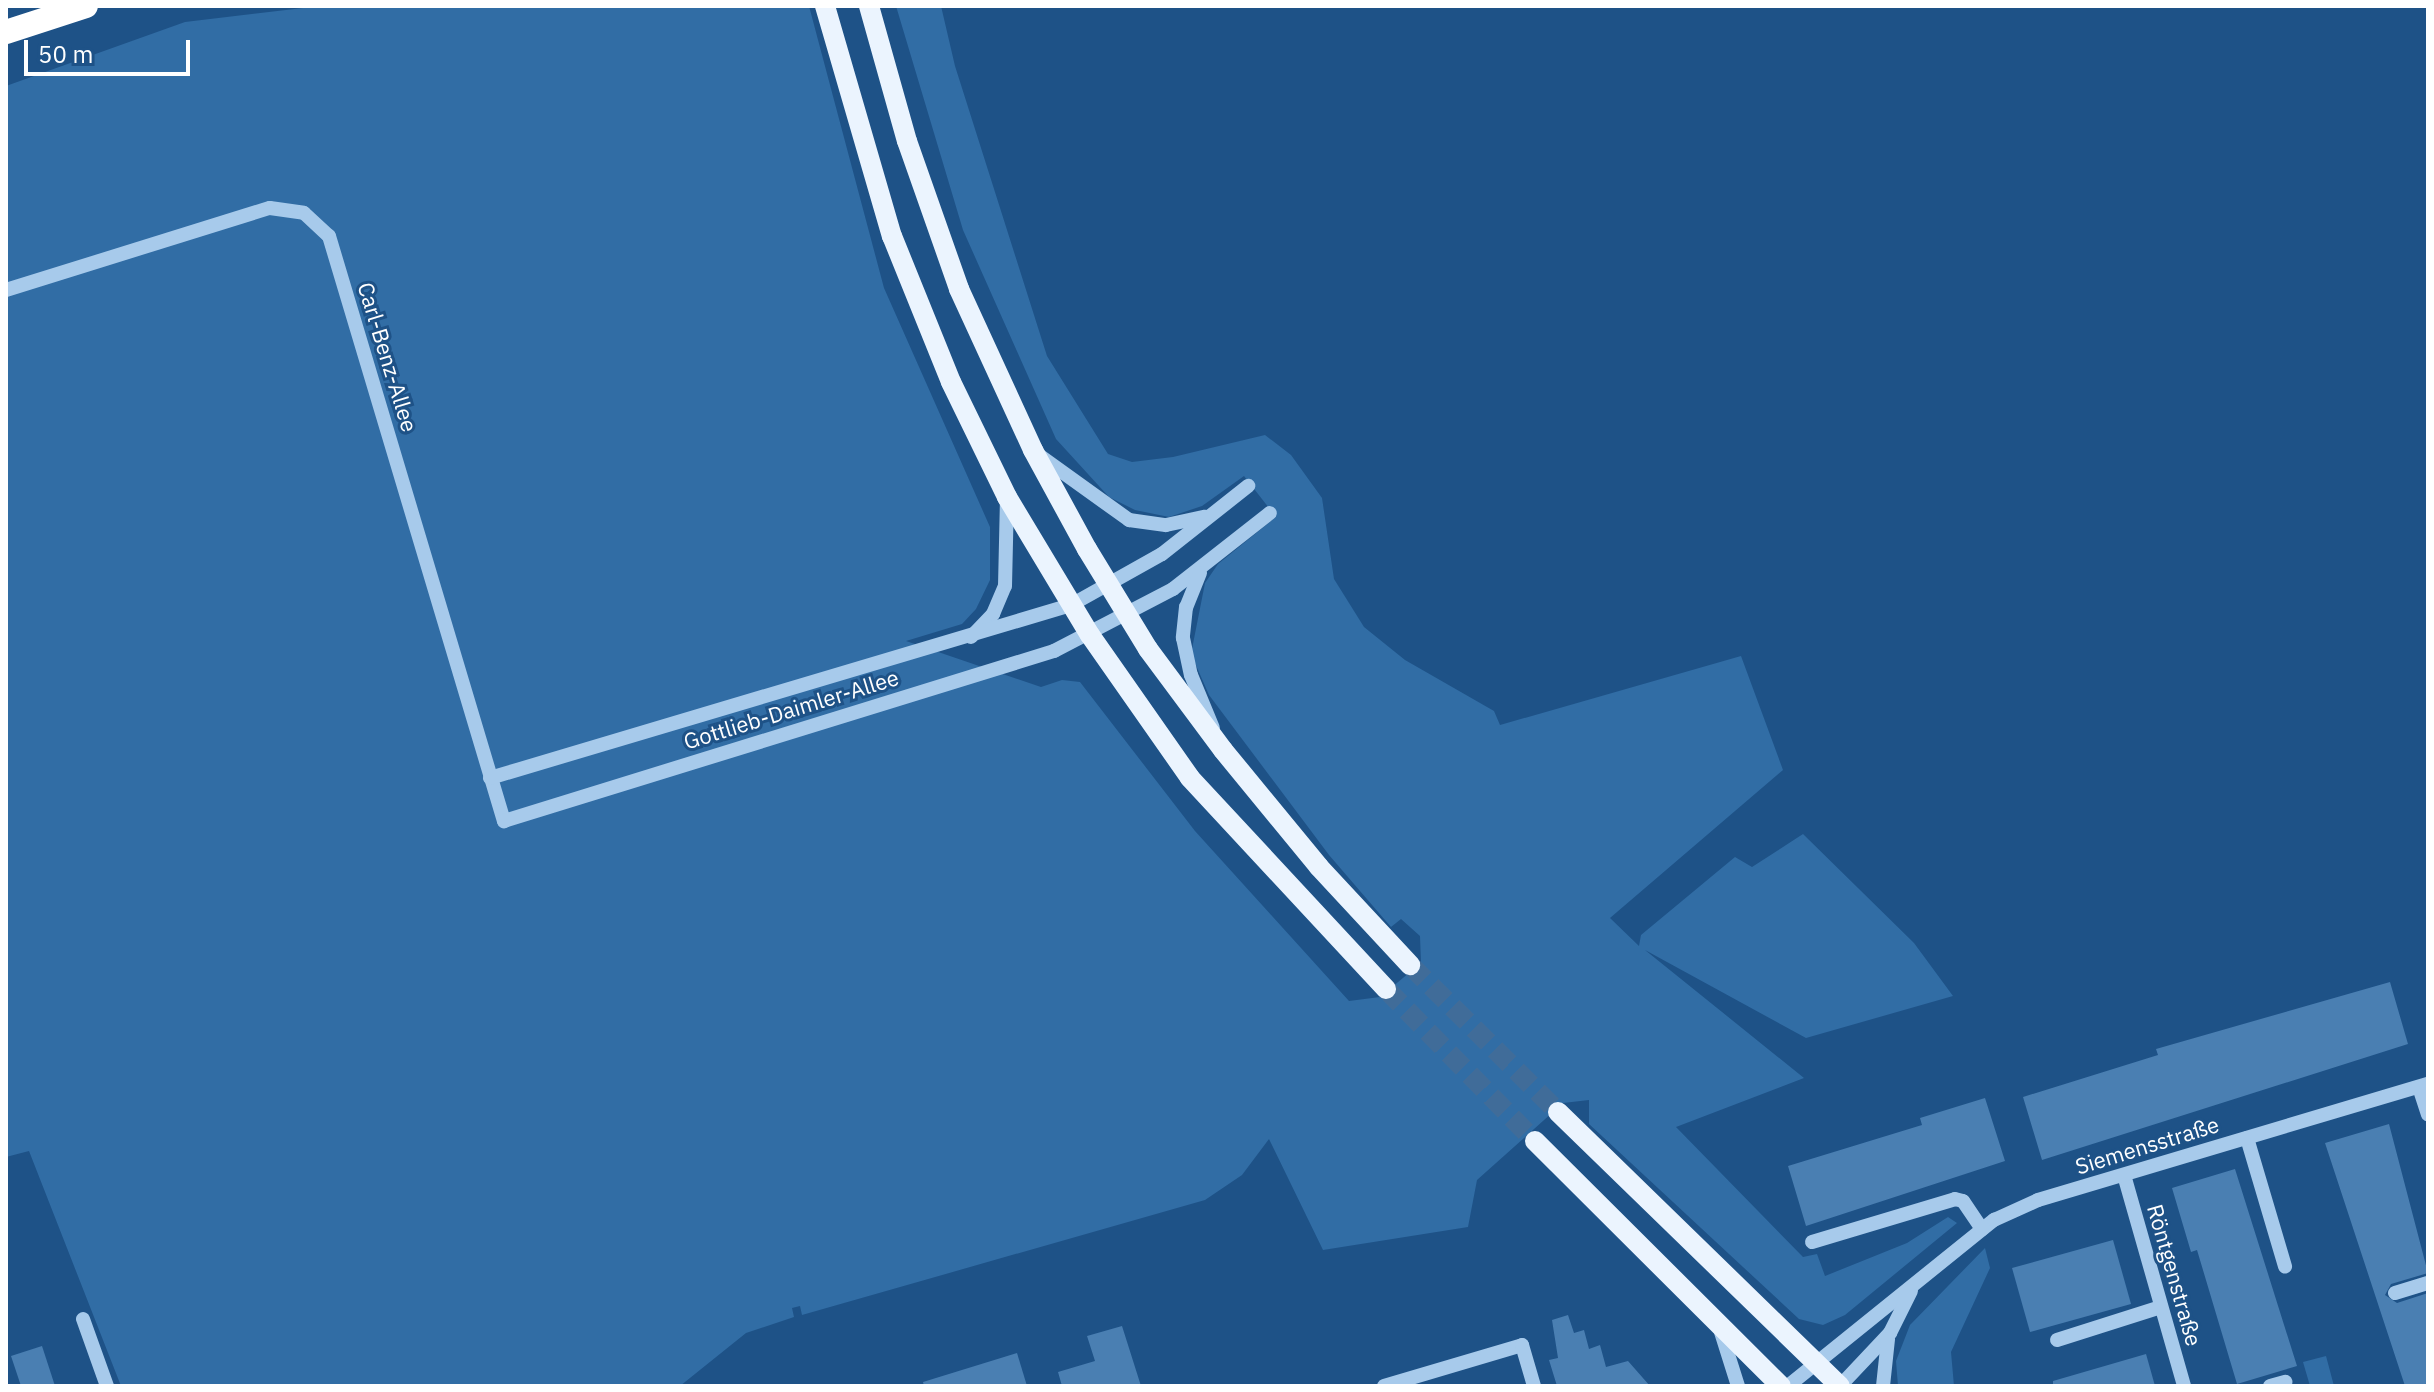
<!DOCTYPE html>
<html>
<head>
<meta charset="utf-8">
<style>
	body { margin:0 }
	#map { position:relative; width:2434px; height:1392px; overflow:hidden; background:#1e5287; font-family:"IBM Plex Sans",sans-serif }
	div>[style] { position:absolute }
	.green>* { inset:0; background:#316da5 }
	.building>* { inset:0; background:#4a7fb2 }
	.major-tunnel>* { height:20px; margin-top:-10px; transform-origin:0; background:repeating-linear-gradient(90deg,#406c99 0 20px,transparent 0 30px) }
	.minor>* { height:14px; margin:-7px; padding:0 7px; transform-origin:7px; border-radius:7px; background:#a7caeb }
	.major>* { height:20px; margin:-10px; padding:0 10px; transform-origin:10px; border-radius:10px; background:#ebf4fe }
	.highway>* { height:24px; margin:-12px; padding:0 12px; transform-origin:12px; border-radius:12px; background:#fff }
	span { translate:-50% -50%; white-space:nowrap; text-align:center; line-height:1.15; -webkit-text-stroke:6px #1e5287; paint-order:stroke }
	.street-label { font-size:22px; color:#fff }
	.frame { position:absolute; inset:0; border:8px solid #fff; pointer-events:none }
	.scale { position:absolute; left:24px; top:40px; width:166px; height:36px; box-sizing:border-box; border:4px solid #fff; border-top:0; padding-left:10px; font-size:24px; line-height:28px; white-space:nowrap; color:#fff; -webkit-text-stroke:6px #1e5287; paint-order:stroke }
</style>
</head>
<body>
<div id="map">
	<div class="green">
		<div style="clip-path:polygon(320px 6px,809px 6px,884px 288px,990px 527px,990px 580px,976px 609px,962px 624px,906px 641px,1041px 687px,1062px 680px,1080px 682px,1195px 831px,1349px 1001px,1380px 997px,1421px 963px,1420px 936px,1401px 919px,1391px 927px,1329px 855px,1209px 695px,1191px 654px,1205px 583px,1218px 564px,1276px 517px,1244px 476px,1202px 506px,1169px 517px,1135px 510px,1109px 497px,1056px 439px,963px 230px,896px 6px,941px 6px,955px 66px,1047px 356px,1108px 454px,1132px 462px,1173px 457px,1265px 435px,1291px 455px,1322px 498px,1334px 579px,1364px 627px,1405px 660px,1494px 711px,1500px 725px,1741px 656px,1783px 770px,1610px 918px,1639px 946px,1641px 935px,1735px 857px,1752px 867px,1803px 834px,1914px 943px,1953px 996px,1806px 1038px,1645px 950px,1804px 1078px,1676px 1127px,1803px 1257px,1817px 1254px,1825px 1276px,1907px 1243px,1948px 1217px,1957px 1223px,1845px 1315px,1823px 1325px,1799px 1319px,1589px 1124px,1589px 1100px,1563px 1103px,1477px 1180px,1468px 1227px,1323px 1250px,1269px 1139px,1242px 1175px,1205px 1200px,802px 1315px,800px 1306px,792px 1308px,794px 1317px,746px 1333px,680px 1386px,121px 1386px,29px 1151px,6px 1157px,6px 86px,185px 22px)"></div>
		<div style="clip-path:polygon(1985px 1248px,1990px 1268px,1951px 1352px,1954px 1386px,1898px 1386px,1896px 1361px,1910px 1325px)"></div>
		<div style="clip-path:polygon(2326px 1356px,2334px 1386px,2310px 1386px,2303px 1362px)"></div>
	</div>
	<div class="building">
		<div style="clip-path:polygon(2390px 982px,2408px 1044px,2042px 1160px,2023px 1097px,2158px 1055px,2156px 1049px)"></div>
		<div style="clip-path:polygon(1985px 1098px,2005px 1161px,1806px 1226px,1788px 1166px,1922px 1125px,1920px 1118px)"></div>
		<div style="clip-path:polygon(2389px 1124px,2428px 1273px,2391px 1284px,2385px 1295px,2397px 1303px,2428px 1293px,2428px 1386px,2405px 1386px,2325px 1143px)"></div>
		<div style="clip-path:polygon(2235px 1169px,2297px 1366px,2237px 1384px,2197px 1250px,2191px 1252px,2172px 1188px)"></div>
		<div style="clip-path:polygon(2113px 1240px,2131px 1304px,2030px 1332px,2012px 1268px)"></div>
		<div style="clip-path:polygon(1568px 1315px,1574px 1333px,1584px 1330px,1589px 1349px,1600px 1345px,1606px 1367px,1628px 1361px,1650px 1386px,1557px 1386px,1549px 1360px,1558px 1358px,1552px 1320px)"></div>
		<div style="clip-path:polygon(1122px 1326px,1141px 1386px,1062px 1386px,1058px 1372px,1095px 1361px,1087px 1336px)"></div>
		<div style="clip-path:polygon(42px 1346px,55px 1386px,21px 1386px,11px 1356px)"></div>
		<div style="clip-path:polygon(1017px 1353px,1027px 1386px,924px 1386px,923px 1382px)"></div>
		<div style="clip-path:polygon(2146px 1354px,2155px 1386px,2053px 1386px,2053px 1381px)"></div>
	</div>
	<div class="major-tunnel">
		<div style="left:1410px;top:965px;width:209px;rotate:44.8deg"></div>
		<div style="left:1386px;top:989px;width:213px;rotate:45.6deg"></div>
	</div>
	<div class="minor">
		<div style="left:6px;top:290px;width:276px;rotate:-17.3deg"></div>
		<div style="left:270px;top:208px;width:34px;rotate:8deg"></div>
		<div style="left:304px;top:213px;width:34px;rotate:43deg"></div>
		<div style="left:329px;top:236px;width:611px;rotate:73.35deg"></div>
		<div style="left:504px;top:821px;width:576px;rotate:-17.18deg"></div>
		<div style="left:1054px;top:651px;width:134px;rotate:-27.5deg"></div>
		<div style="left:1173px;top:589px;width:123px;rotate:-38.1deg"></div>
		<div style="left:1040px;top:456px;width:110px;rotate:35.7deg"></div>
		<div style="left:1129px;top:520px;width:37px;rotate:8deg"></div>
		<div style="left:1166px;top:525px;width:40px;rotate:-12deg"></div>
		<div style="left:1200px;top:573px;width:37px;rotate:112deg"></div>
		<div style="left:1186px;top:607px;width:31px;rotate:96deg"></div>
		<div style="left:1183px;top:638px;width:38px;rotate:78deg"></div>
		<div style="left:1191px;top:675px;width:57px;rotate:67.5deg"></div>
		<div style="left:971px;top:637px;width:32px;rotate:-46deg"></div>
		<div style="left:993px;top:614px;width:30px;rotate:-67deg"></div>
		<div style="left:1005px;top:586px;width:85px;rotate:-88.7deg"></div>
		<div style="left:490px;top:778px;width:606px;rotate:-16.58deg"></div>
		<div style="left:1071px;top:605px;width:104px;rotate:-29.3deg"></div>
		<div style="left:1162px;top:554px;width:110px;rotate:-38.3deg"></div>
		<div style="left:2419px;top:1087px;width:29px;rotate:72deg"></div>
		<div style="left:2247px;top:1138px;width:134px;rotate:73.5deg"></div>
		<div style="left:2124px;top:1175px;width:219px;rotate:74.1deg"></div>
		<div style="left:1812px;top:1242px;width:149px;rotate:-16.7deg"></div>
		<div style="left:1955px;top:1199px;width:8px;rotate:14deg"></div>
		<div style="left:1963px;top:1201px;width:34px;rotate:56deg"></div>
		<div style="left:2395px;top:1293px;width:34px;rotate:-17deg"></div>
		<div style="left:83px;top:1319px;width:71px;rotate:70.3deg"></div>
		<div style="left:1720px;top:1329px;width:60px;rotate:72.5deg"></div>
		<div style="left:2057px;top:1340px;width:109px;rotate:-17.6deg"></div>
		<div style="left:1384px;top:1386px;width:144px;rotate:-16.5deg"></div>
		<div style="left:1522px;top:1345px;width:43px;rotate:73.7deg"></div>
		<div style="left:1788px;top:1386px;width:265px;rotate:-38.9deg"></div>
		<div style="left:1994px;top:1220px;width:48px;rotate:-24.4deg"></div>
		<div style="left:2038px;top:1200px;width:407px;rotate:-16.6deg"></div>
		<div style="left:1840px;top:1386px;width:73px;rotate:-46.7deg"></div>
		<div style="left:1890px;top:1333px;width:47px;rotate:-63.4deg"></div>
		<div style="left:1883px;top:1386px;width:47px;rotate:-83.9deg"></div>
		<div style="left:2270px;top:1386px;width:16px;rotate:-15deg"></div>
	</div>
	<div class="major">
		<div style="left:825px;top:6px;width:240px;rotate:73.8deg"></div>
		<div style="left:892px;top:236px;width:157px;rotate:68deg"></div>
		<div style="left:951px;top:382px;width:128px;rotate:64deg"></div>
		<div style="left:1007px;top:497px;width:161px;rotate:59deg"></div>
		<div style="left:1090px;top:635px;width:174px;rotate:55deg"></div>
		<div style="left:1190px;top:778px;width:288px;rotate:47.1deg"></div>
		<div style="left:869px;top:6px;width:140px;rotate:74.3deg"></div>
		<div style="left:907px;top:141px;width:157px;rotate:70.6deg"></div>
		<div style="left:959px;top:289px;width:177px;rotate:65.3deg"></div>
		<div style="left:1033px;top:450px;width:113px;rotate:61.4deg"></div>
		<div style="left:1087px;top:549px;width:117px;rotate:58.6deg"></div>
		<div style="left:1148px;top:649px;width:126px;rotate:53.4deg"></div>
		<div style="left:1223px;top:750px;width:151px;rotate:50.6deg"></div>
		<div style="left:1319px;top:867px;width:134px;rotate:47.1deg"></div>
		<div style="left:1558px;top:1112px;width:393px;rotate:44.2deg"></div>
		<div style="left:1535px;top:1141px;width:347px;rotate:44.9deg"></div>
	</div>
	<div class="highway">
		<div style="left:6px;top:32px;width:84px;rotate:-18deg"></div>
	</div>
	<div class="street-label">
		<span style="left:388px;top:357px;rotate:73deg">Carl-Benz-Allee</span>
		<span style="left:791px;top:709px;rotate:-17deg">Gottlieb-Daimler-Allee</span>
		<span style="left:2147px;top:1145px;rotate:-17deg">Siemensstraße</span>
		<span style="left:2175px;top:1275px;rotate:74deg">Röntgenstraße</span>
	</div>
	<div class="frame"></div>
	<div class="scale">50 m</div>
</div>
</body>
</html>
